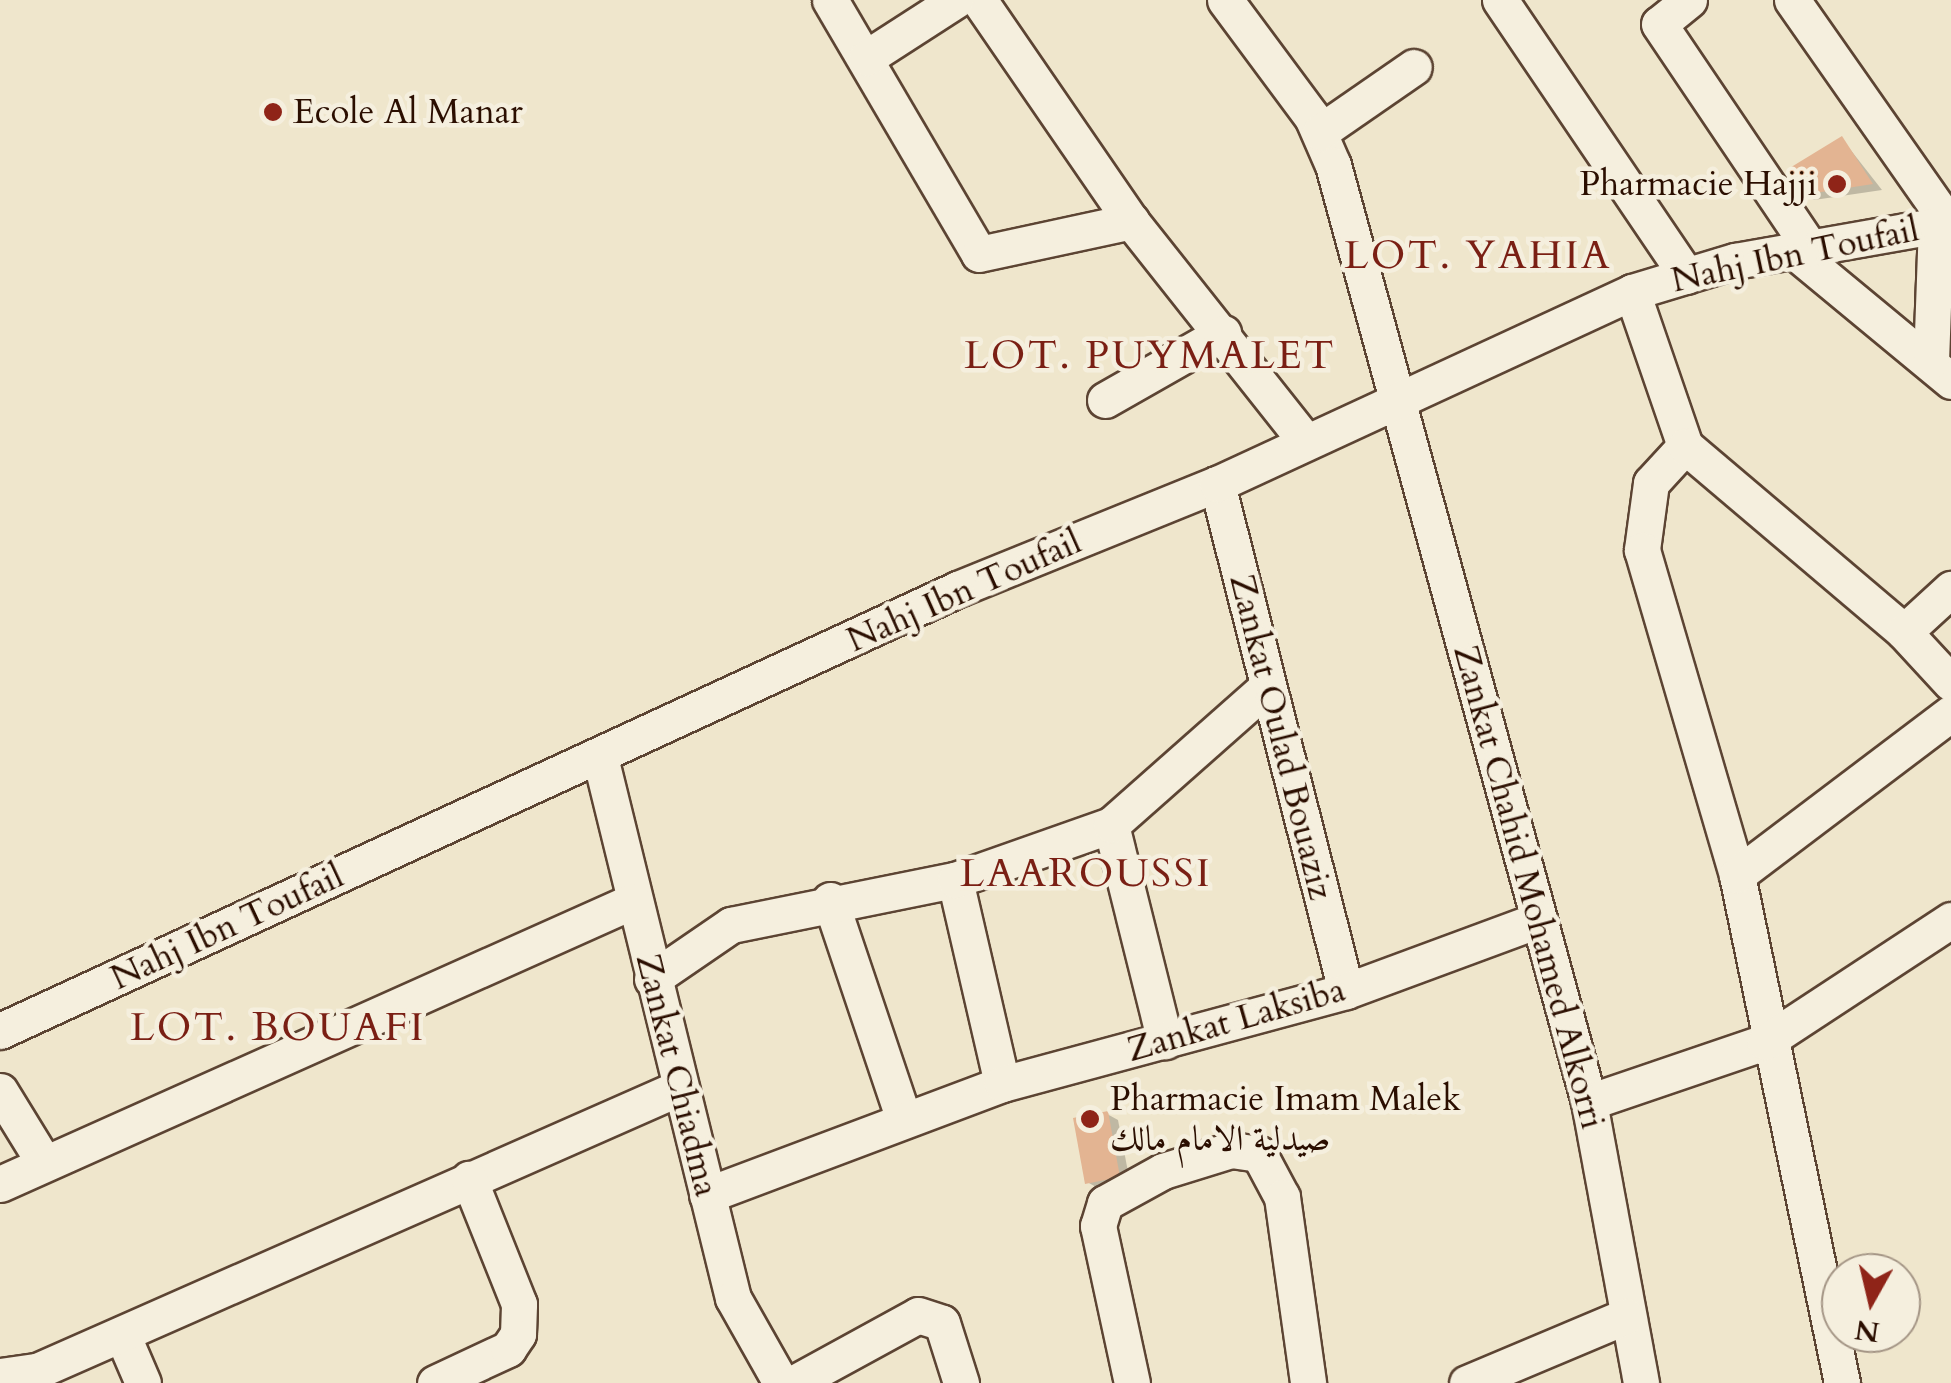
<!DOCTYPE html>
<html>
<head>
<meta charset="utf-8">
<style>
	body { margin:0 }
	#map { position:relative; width:1951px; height:1383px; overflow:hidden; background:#efe6cc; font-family:Cardo,Amiri,serif }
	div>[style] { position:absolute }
	.shadow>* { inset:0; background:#0003 }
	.building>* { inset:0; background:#e3b492 }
	.roads { filter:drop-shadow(2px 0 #5c4433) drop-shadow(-2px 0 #5c4433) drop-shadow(0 2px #5c4433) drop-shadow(0 -2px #5c4433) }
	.street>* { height:35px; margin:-17.5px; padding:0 17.5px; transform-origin:17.5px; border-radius:17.5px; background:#f5efde }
	.dots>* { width:28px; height:28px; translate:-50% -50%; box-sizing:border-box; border:5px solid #f5efde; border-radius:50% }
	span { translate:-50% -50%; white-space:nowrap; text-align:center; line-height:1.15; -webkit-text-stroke:9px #f5efde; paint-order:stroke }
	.poi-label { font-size:35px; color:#2b0e00 }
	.left { translate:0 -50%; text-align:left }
	.right { translate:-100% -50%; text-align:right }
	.street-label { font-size:35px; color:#2b0e00 }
	.quarter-label { font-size:40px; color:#7a1f14; letter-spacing:2.5px }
	.north { position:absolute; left:1821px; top:1253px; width:100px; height:100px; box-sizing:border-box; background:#f5efde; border:2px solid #a49585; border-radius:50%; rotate:188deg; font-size:28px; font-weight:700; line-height:40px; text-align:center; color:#2b0e00 }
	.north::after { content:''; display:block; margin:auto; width:35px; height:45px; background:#8f2418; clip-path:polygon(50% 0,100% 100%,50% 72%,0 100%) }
</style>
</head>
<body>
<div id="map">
	<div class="shadow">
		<div style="clip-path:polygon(1842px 139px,1882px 190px,1814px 200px,1803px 193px)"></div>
		<div style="clip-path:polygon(1107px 1114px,1118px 1120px,1130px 1182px,1098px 1188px,1087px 1182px)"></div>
	</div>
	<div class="building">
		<div style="clip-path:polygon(1842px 136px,1873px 184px,1802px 195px,1788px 169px)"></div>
		<div style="clip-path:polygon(1108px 1111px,1120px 1177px,1085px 1184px,1073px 1118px)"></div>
	</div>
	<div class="roads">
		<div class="street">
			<div style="left:830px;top:0;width:294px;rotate:59.6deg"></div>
			<div style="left:979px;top:254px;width:156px;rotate:-12.2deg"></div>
			<div style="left:979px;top:0;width:268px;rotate:55.5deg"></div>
			<div style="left:1131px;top:221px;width:278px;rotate:51.6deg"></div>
			<div style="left:1225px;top:0;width:146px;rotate:53.4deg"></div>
			<div style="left:1312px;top:117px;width:52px;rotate:66.4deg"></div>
			<div style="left:1333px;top:165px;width:971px;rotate:74.72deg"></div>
			<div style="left:1589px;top:1102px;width:286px;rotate:79.5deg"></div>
			<div style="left:1500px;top:0;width:333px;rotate:55.9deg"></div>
			<div style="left:1689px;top:0;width:38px;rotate:141deg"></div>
			<div style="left:1659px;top:24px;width:270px;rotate:56deg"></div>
			<div style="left:1792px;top:0;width:272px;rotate:55deg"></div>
			<div style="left:866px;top:58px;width:107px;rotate:-32.8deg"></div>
			<div style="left:1320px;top:132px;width:114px;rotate:-34.7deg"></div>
			<div style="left:1794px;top:251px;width:204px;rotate:39.6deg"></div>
			<div style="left:1632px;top:292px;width:163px;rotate:71deg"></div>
			<div style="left:1685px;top:446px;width:50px;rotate:132.6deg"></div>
			<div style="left:1651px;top:483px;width:68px;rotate:97.7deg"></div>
			<div style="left:1642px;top:550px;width:339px;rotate:73.7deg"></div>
			<div style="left:1737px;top:875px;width:519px;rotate:78.32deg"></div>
			<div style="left:1931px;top:361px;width:137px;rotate:-87.9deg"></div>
			<div style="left:1105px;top:400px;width:136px;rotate:-29.6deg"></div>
			<div style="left:1685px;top:446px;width:287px;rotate:40.3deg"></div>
			<div style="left:1904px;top:632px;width:69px;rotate:47.3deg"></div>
			<div style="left:1217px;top:484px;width:523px;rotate:75.72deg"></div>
			<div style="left:1904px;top:632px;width:64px;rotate:-42.5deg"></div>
			<div style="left:600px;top:757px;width:557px;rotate:76.19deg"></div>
			<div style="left:733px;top:1298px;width:98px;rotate:60.5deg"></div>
			<div style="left:1111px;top:825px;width:223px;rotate:76deg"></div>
			<div style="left:1737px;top:875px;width:268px;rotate:-37.1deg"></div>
			<div style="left:955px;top:880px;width:209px;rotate:77deg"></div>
			<div style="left:830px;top:900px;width:229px;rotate:71.4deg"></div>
			<div style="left:652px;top:979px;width:96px;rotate:-34.4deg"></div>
			<div style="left:731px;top:925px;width:228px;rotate:-11.4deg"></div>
			<div style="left:955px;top:880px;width:165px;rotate:-19.4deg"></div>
			<div style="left:1111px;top:825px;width:208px;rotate:-41.5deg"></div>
			<div style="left:0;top:1031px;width:1055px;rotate:-24.77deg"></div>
			<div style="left:958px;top:589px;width:279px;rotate:-22.1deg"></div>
			<div style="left:1217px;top:484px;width:457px;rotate:-24.8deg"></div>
			<div style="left:1632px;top:292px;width:108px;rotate:-16.8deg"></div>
			<div style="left:1735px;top:261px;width:219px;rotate:-10deg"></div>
			<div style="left:0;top:1091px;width:82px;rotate:58.4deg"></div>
			<div style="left:1589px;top:1102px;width:186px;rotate:-18.8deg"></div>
			<div style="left:1765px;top:1042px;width:222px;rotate:-33.3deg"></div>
			<div style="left:0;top:1184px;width:693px;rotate:-24.09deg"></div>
			<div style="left:707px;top:1195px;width:315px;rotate:-20.6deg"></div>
			<div style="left:1002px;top:1084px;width:356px;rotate:-15.1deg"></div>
			<div style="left:1346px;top:991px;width:205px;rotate:-20.3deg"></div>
			<div style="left:122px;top:1334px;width:53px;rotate:66.8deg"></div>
			<div style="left:0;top:1376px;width:37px;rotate:-8deg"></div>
			<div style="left:37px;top:1371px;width:702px;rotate:-23.79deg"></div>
			<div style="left:435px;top:1383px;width:81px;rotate:-25deg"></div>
			<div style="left:508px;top:1349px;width:18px;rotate:-56deg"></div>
			<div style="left:518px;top:1334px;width:30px;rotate:-88deg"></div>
			<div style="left:519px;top:1304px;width:135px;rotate:-111.8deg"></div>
			<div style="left:794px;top:1383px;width:141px;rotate:-28.7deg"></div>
			<div style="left:918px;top:1315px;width:25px;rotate:18deg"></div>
			<div style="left:942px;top:1323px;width:63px;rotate:72.4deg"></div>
			<div style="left:1132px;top:1383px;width:161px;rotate:-102.2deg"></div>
			<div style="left:1098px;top:1226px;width:24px;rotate:-73deg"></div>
			<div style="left:1105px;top:1203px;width:66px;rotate:-28.9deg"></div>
			<div style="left:1163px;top:1171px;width:71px;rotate:-17.2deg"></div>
			<div style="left:1231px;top:1150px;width:28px;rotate:8deg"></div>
			<div style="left:1259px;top:1154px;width:49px;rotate:61.9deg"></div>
			<div style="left:1282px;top:1197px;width:188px;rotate:82deg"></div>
			<div style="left:1467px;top:1383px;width:173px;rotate:-22.8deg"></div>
		</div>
	</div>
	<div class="dots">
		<div style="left:273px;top:112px;background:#8f2418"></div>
		<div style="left:1837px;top:184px;background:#8f2418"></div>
		<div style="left:1090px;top:1119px;background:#8f2418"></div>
	</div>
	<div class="poi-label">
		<span class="left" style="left:293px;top:112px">Ecole Al Manar</span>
		<span class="right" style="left:1817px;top:184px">Pharmacie Hajji</span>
		<span class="left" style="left:1110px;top:1119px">Pharmacie Imam Malek<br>صيدلية الامام مالك</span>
	</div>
	<div class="street-label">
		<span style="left:1795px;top:255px;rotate:-12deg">Nahj Ibn Toufail</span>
		<span style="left:964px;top:591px;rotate:-24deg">Nahj Ibn Toufail</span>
		<span style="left:1281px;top:737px;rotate:76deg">Zankat Oulad Bouaziz</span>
		<span style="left:1529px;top:887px;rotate:75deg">Zankat Chahid Mohamed Alkorri</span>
		<span style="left:227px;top:927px;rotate:-25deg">Nahj Ibn Toufail</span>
		<span style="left:1236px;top:1020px;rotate:-16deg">Zankat Laksiba</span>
		<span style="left:677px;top:1075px;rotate:76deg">Zankat Chiadma</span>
	</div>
	<div class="quarter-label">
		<span style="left:1478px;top:256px">LOT. YAHIA</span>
		<span style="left:1150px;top:356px">LOT. PUYMALET</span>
		<span style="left:1086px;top:874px">LAAROUSSI</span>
		<span style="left:278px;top:1028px">LOT. BOUAFI</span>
	</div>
	<div class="north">N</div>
</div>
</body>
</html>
